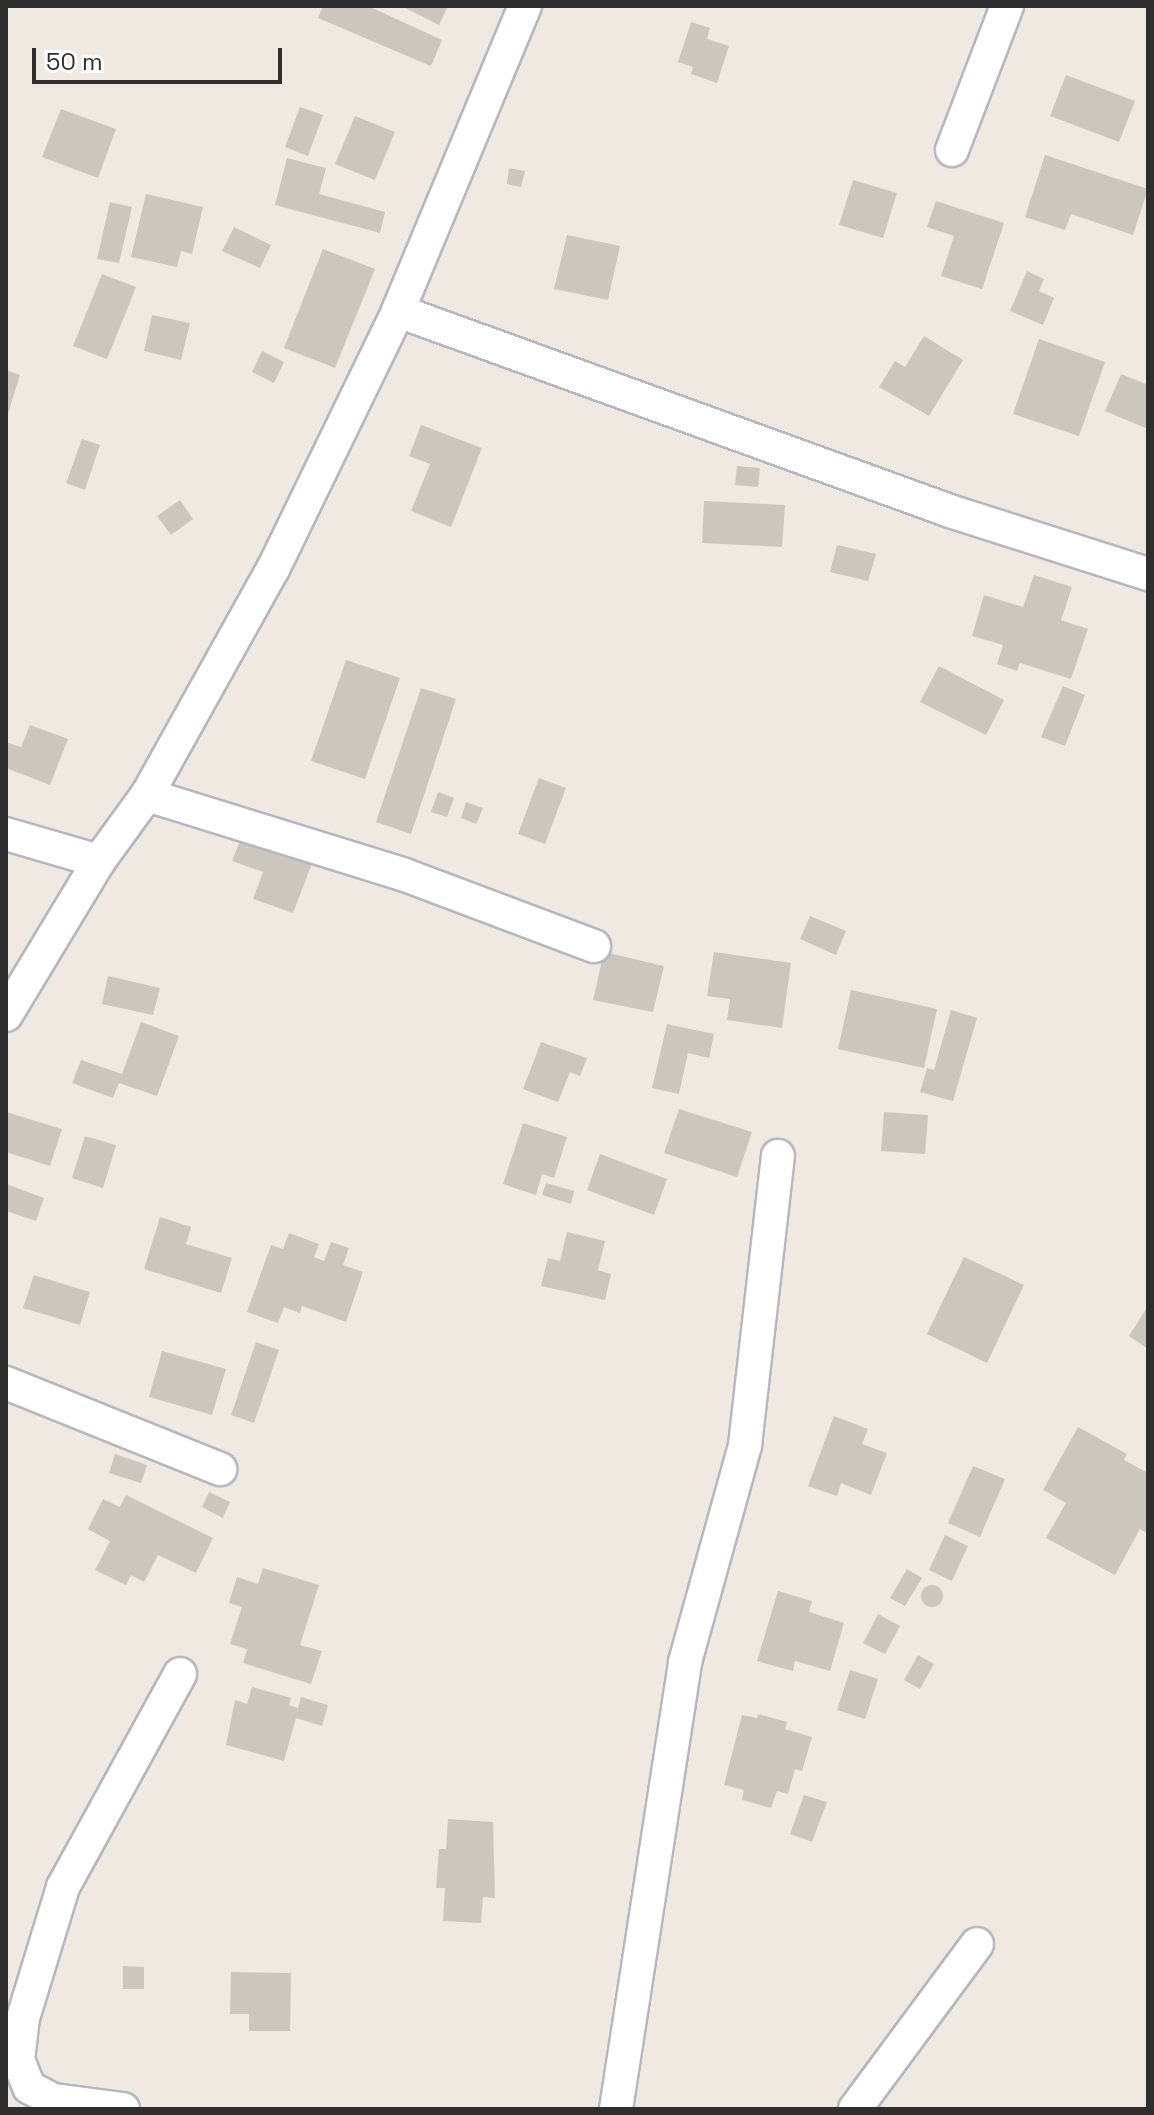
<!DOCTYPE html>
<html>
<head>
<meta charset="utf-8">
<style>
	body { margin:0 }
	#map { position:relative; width:1154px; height:2115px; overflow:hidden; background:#efe9e1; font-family:"Space Grotesk",sans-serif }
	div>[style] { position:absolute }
	.building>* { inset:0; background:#cbc7bf }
	.round { border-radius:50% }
	.roads { filter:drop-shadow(2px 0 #b4b7c1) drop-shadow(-2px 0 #b4b7c1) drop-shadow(0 2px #b4b7c1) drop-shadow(0 -2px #b4b7c1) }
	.minor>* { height:32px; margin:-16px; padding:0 16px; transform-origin:16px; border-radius:16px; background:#fff }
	span { translate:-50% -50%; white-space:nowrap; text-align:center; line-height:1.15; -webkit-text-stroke:6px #fff; paint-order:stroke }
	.frame { position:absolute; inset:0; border:8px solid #2e2e2e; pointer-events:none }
	.scale { position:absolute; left:32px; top:48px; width:250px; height:36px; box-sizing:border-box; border:4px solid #2e2e2e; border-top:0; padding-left:10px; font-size:24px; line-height:28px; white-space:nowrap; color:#2e2e2e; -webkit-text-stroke:6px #fff; paint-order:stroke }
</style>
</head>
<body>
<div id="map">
	<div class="building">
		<div style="clip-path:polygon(323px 6px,368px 6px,442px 40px,431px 66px,318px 18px)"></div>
		<div style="clip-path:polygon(401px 6px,448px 6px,439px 25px)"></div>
		<div style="clip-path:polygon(691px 22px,710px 28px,707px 39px,729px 46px,717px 83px,691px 74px,693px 67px,678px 62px)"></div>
		<div style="clip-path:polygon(1066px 75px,1135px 101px,1119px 142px,1050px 116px)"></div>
		<div style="clip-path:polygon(300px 107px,323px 115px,308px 156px,285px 147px)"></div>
		<div style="clip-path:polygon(61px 109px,116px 129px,98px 178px,42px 157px)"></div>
		<div style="clip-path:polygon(355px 116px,395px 132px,375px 180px,335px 164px)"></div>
		<div style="clip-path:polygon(1045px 155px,1148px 189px,1133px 235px,1071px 214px,1065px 230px,1025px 217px)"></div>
		<div style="clip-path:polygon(287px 158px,326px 168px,319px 194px,385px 212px,380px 233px,275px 205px)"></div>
		<div style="clip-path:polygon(509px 168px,525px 171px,521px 187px,507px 184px)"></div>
		<div style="clip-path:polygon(853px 180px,897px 193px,883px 238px,839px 225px)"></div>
		<div style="clip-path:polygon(146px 194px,203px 207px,192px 254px,181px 251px,177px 267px,131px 257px)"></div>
		<div style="clip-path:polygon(936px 201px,1004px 223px,982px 289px,941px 276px,954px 236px,927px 227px)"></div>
		<div style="clip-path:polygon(110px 202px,132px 207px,119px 263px,97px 259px)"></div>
		<div style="clip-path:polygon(234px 227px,271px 245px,260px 268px,222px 251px)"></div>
		<div style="clip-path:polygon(567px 235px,620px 246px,608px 300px,554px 289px)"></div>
		<div style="clip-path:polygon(323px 249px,375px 269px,335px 368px,284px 348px)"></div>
		<div style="clip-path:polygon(1027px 271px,1044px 279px,1039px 291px,1054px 298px,1043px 325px,1010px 311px)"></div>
		<div style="clip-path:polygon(102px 274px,136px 287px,107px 359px,73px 346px)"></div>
		<div style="clip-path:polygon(152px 315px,190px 323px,181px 360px,144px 351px)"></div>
		<div style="clip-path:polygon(924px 336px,963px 360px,929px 416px,879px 387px,895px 361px,905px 367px)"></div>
		<div style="clip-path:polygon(1039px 339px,1105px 362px,1079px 436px,1013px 414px)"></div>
		<div style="clip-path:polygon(262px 351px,284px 362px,274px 383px,252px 372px)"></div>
		<div style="clip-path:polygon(6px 370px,20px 375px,7px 417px,6px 416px)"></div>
		<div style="clip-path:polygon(1121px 374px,1148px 385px,1148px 429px,1105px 411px)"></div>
		<div style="clip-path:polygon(421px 425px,482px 448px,451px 527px,411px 511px,430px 464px,409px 456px)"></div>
		<div style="clip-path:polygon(82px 439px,100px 445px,85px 490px,66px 483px)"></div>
		<div style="clip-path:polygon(737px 466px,760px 468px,758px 487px,735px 485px)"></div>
		<div style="clip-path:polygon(180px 500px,193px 519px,171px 535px,157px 516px)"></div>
		<div style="clip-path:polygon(704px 501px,785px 505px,782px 547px,702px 543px)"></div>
		<div style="clip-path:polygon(837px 545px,876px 554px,868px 581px,830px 572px)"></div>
		<div style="clip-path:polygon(1034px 575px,1072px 587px,1061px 620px,1088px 629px,1071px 679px,1020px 663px,1017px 671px,997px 664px,1003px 645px,972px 636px,984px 595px,1023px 607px)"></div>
		<div style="clip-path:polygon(346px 660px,400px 678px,365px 779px,311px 761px)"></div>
		<div style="clip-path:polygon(939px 666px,1004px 700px,986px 735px,920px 702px)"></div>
		<div style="clip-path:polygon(1063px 686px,1085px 695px,1065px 746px,1041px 737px)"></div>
		<div style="clip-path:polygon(421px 688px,456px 699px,411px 834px,376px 822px)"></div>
		<div style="clip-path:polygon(30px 725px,68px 739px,50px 785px,6px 768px,6px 742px,21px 747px)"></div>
		<div style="clip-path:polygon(539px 778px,566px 788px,545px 844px,518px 834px)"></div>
		<div style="clip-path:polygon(438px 792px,454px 798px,447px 817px,431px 812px)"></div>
		<div style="clip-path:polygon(466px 802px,483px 808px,476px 824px,461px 818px)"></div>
		<div style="clip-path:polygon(242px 836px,313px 861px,293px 913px,253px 899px,263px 872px,232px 861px)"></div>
		<div style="clip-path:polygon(810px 916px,846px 931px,836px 955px,800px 939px)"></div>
		<div style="clip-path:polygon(604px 952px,664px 966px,653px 1012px,593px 1000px)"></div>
		<div style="clip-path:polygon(714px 952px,791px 963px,782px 1028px,727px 1020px,730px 999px,707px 996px)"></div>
		<div style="clip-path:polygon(108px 976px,160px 988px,153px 1015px,102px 1004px)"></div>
		<div style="clip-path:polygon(851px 990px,937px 1009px,924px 1068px,838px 1049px)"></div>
		<div style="clip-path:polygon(951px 1010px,977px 1018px,953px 1101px,920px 1092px,927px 1068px,934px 1070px)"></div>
		<div style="clip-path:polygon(141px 1022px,179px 1036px,157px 1096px,119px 1083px,113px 1098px,72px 1083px,81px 1060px,122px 1074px)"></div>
		<div style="clip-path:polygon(667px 1024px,714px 1034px,709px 1058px,688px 1053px,679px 1094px,652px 1088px)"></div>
		<div style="clip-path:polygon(541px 1042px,587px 1058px,580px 1076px,570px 1072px,558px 1102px,523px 1089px)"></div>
		<div style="clip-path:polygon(679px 1109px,752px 1132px,737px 1177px,664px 1153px)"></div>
		<div style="clip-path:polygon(6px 1112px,62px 1129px,50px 1166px,6px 1152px)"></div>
		<div style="clip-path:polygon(884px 1112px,928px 1115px,925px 1154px,881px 1151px)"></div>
		<div style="clip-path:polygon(523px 1123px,567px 1137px,554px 1178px,542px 1174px,536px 1195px,503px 1184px)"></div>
		<div style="clip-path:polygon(85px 1136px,116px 1145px,103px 1188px,72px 1178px)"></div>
		<div style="clip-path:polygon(600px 1154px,667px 1179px,654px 1215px,587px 1190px)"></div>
		<div style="clip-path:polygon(546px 1183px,574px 1191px,571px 1204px,542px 1195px)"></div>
		<div style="clip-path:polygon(6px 1184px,44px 1198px,36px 1221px,6px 1211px)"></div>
		<div style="clip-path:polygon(160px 1217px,191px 1227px,186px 1244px,232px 1258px,221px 1293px,144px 1269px)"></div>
		<div style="clip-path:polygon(567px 1232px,605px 1241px,598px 1270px,611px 1274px,605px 1300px,541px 1286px,548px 1258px,560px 1261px)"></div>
		<div style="clip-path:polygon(289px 1233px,319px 1244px,314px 1257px,324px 1261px,331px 1242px,349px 1248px,343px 1265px,363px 1272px,346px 1322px,302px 1306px,300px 1313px,284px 1307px,278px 1323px,247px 1312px,271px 1245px,283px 1249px)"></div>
		<div style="clip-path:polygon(964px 1257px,1024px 1285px,987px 1363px,927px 1334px)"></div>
		<div style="clip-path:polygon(34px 1275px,90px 1292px,80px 1325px,23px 1308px)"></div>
		<div style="clip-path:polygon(1148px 1306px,1148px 1349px,1129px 1336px)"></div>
		<div style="clip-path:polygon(256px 1342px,279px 1350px,254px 1423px,231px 1415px)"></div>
		<div style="clip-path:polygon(162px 1351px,226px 1369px,212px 1415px,149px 1397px)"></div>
		<div style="clip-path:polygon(834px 1416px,868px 1429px,862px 1444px,887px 1453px,871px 1495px,841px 1483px,837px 1496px,808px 1486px)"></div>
		<div style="clip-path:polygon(1078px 1427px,1127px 1454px,1124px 1460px,1148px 1473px,1148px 1534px,1140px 1529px,1115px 1575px,1046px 1538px,1066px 1503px,1043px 1490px)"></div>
		<div style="clip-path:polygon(115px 1454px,147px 1465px,141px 1483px,109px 1473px)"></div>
		<div style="clip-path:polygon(973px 1466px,1005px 1479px,980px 1537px,948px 1523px)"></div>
		<div style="clip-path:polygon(209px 1492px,230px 1502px,223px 1518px,202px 1507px)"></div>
		<div style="clip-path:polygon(126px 1495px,213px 1538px,196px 1573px,158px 1555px,144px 1582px,131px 1575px,126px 1585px,95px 1570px,110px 1541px,88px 1529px,103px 1499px,120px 1507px)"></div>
		<div style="clip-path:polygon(945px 1535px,968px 1546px,952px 1581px,929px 1570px)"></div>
		<div style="clip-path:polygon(263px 1568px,319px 1585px,300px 1645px,322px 1651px,311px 1684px,243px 1663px,247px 1649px,230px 1644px,242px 1607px,229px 1603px,237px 1577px,258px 1584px)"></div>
		<div style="clip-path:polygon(907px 1569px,922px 1578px,905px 1606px,890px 1598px)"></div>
		<div class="round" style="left:921px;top:1585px;width:22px;height:22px"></div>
		<div style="clip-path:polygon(778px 1591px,812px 1601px,809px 1612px,844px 1623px,830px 1671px,795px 1661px,793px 1671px,757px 1661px)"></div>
		<div style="clip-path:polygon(878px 1614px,900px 1626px,885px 1654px,863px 1643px)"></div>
		<div style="clip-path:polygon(918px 1655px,934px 1664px,920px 1689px,904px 1680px)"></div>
		<div style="clip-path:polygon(850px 1670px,878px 1679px,865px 1719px,837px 1710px)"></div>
		<div style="clip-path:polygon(252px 1687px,291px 1698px,289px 1705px,298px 1708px,301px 1697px,328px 1705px,322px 1726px,296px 1718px,284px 1761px,226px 1745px,235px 1700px,247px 1704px)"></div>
		<div style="clip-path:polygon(758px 1714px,787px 1722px,785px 1729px,812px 1737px,802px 1771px,795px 1769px,788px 1794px,777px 1791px,771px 1808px,742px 1800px,744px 1790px,724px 1785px,742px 1715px,757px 1718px)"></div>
		<div style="clip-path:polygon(804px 1795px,827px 1802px,812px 1842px,790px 1834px)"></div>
		<div style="clip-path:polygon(448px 1819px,493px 1822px,495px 1898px,483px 1897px,481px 1923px,443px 1921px,445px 1888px,436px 1888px,439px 1849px,446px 1849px)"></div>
		<div style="clip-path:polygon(123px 1966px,144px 1967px,144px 1989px,123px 1989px)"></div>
		<div style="clip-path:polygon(231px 1972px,291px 1973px,290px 2031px,249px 2031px,249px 2014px,230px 2014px)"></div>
	</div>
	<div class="roads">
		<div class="minor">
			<div style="left:952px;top:150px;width:154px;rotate:-69.1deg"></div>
			<div style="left:398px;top:311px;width:587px;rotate:19.92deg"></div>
			<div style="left:950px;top:511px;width:208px;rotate:17.7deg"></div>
			<div style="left:147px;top:795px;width:270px;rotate:17.2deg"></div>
			<div style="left:405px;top:875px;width:202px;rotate:20.6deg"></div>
			<div style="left:6px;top:834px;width:97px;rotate:16.2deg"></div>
			<div style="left:6px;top:1015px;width:180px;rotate:-58.9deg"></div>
			<div style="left:99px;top:861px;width:82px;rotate:-54deg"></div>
			<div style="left:147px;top:795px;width:259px;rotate:-60.9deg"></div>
			<div style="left:273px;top:569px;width:287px;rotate:-64.1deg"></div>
			<div style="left:398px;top:311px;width:330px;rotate:-67.4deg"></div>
			<div style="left:6px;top:1383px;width:231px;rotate:21.9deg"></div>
			<div style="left:123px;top:2109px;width:71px;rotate:-172.7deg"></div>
			<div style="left:53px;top:2100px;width:27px;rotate:-152deg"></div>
			<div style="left:29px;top:2087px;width:29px;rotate:-112deg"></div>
			<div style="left:18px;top:2060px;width:42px;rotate:-83.2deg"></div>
			<div style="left:23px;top:2018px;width:137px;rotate:-73deg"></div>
			<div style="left:63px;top:1887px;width:243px;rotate:-61.2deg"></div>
			<div style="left:616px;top:2109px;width:452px;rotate:-81.2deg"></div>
			<div style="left:685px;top:1662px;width:225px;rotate:-74.5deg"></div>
			<div style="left:745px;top:1445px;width:291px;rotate:-83.5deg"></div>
			<div style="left:855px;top:2109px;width:205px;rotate:-53.5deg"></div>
		</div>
	</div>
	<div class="frame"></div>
	<div class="scale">50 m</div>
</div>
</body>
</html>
